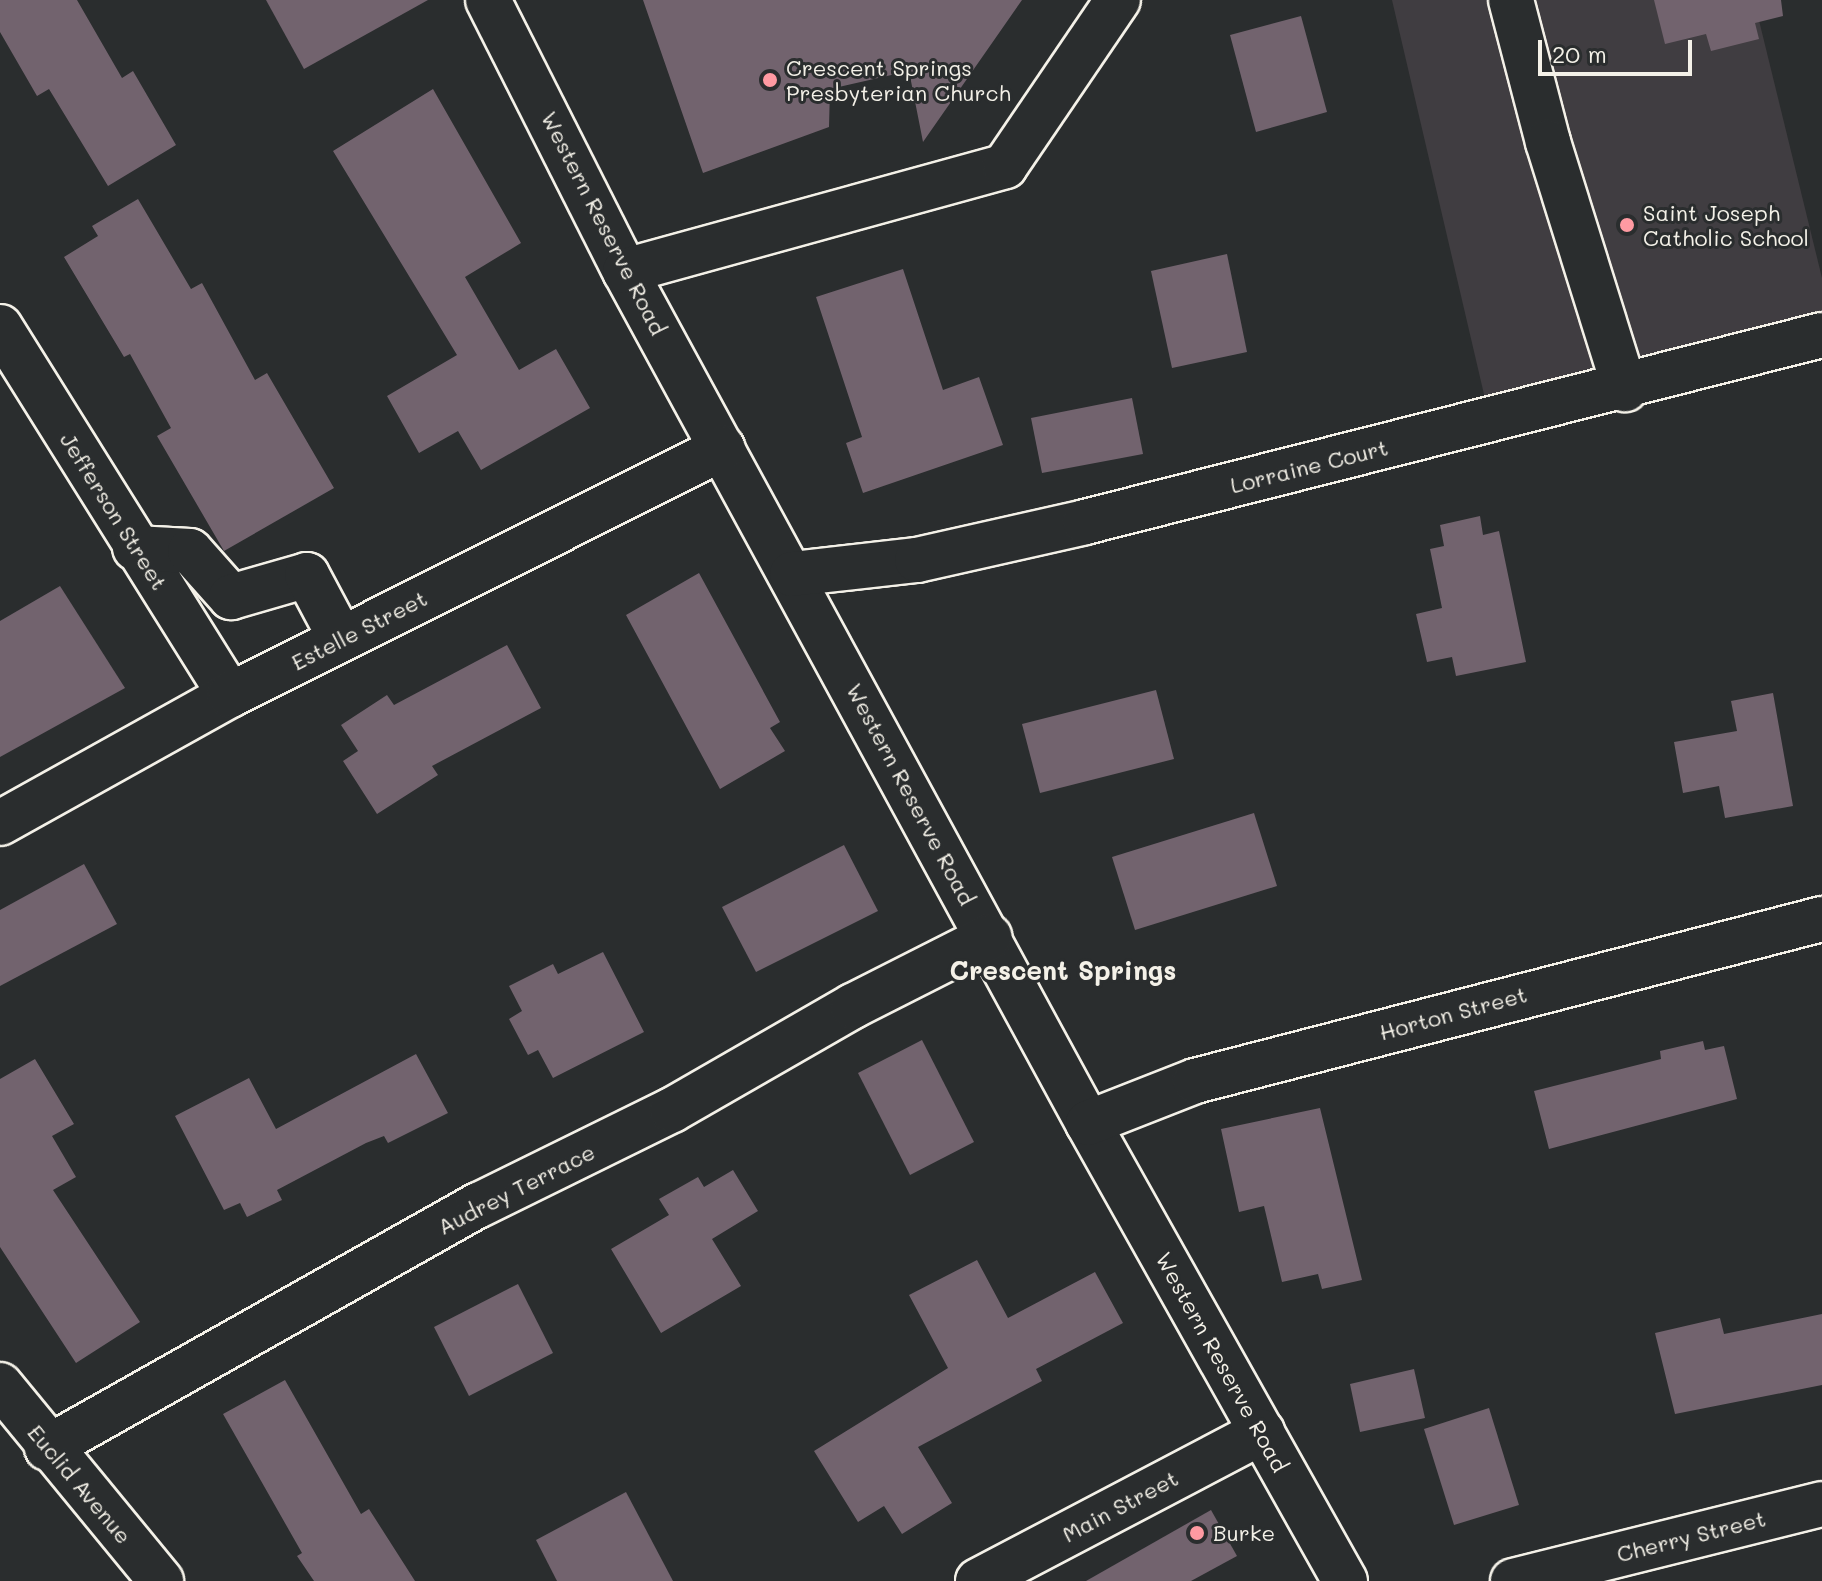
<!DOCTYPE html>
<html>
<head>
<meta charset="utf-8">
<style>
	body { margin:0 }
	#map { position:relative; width:1822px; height:1581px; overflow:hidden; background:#2a2d2e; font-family:Mali,sans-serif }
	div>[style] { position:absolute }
	.built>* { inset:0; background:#403d41 }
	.building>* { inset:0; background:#72636e }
	.roads { filter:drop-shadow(2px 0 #f4f1e8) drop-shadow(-2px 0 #f4f1e8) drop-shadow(0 2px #f4f1e8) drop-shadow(0 -2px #f4f1e8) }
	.minor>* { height:44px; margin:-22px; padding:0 22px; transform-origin:22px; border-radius:22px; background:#2a2d2e }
	.dots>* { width:22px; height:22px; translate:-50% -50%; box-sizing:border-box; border:4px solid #2a2d2e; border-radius:50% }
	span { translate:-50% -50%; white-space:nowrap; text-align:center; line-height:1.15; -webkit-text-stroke:6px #2a2d2e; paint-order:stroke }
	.poi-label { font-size:22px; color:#f4f1e8 }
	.left { translate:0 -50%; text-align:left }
	.street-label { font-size:22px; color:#f4f1e8 }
	.quarter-label { font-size:26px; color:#f4f1e8; font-weight:700 }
	.scale { position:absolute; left:1538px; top:40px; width:154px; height:36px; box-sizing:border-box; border:4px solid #f4f1e8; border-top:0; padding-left:10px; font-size:24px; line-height:28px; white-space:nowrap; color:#f4f1e8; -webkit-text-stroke:6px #2a2d2e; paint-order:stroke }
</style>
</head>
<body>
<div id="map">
	<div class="built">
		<div style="clip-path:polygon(1392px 0,1754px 0,1822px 278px,1822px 335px,1490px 420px)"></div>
	</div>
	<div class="building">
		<div style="clip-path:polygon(0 0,77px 0,122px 78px,133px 71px,176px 145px,108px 186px,49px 89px,37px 96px,0 32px)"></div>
		<div style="clip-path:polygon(266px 0,428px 0,304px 69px)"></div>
		<div style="clip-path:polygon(643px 0,1022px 0,923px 142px,909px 71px,830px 89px,829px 127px,703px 173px)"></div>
		<div style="clip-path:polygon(1654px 0,1781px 0,1783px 16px,1755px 23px,1759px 39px,1711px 51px,1706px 34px,1665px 44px)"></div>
		<div style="clip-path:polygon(1301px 16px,1327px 112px,1256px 132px,1230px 35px)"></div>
		<div style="clip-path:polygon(433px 89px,521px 243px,465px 277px,519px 370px,556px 349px,590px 408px,481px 470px,458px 431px,419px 453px,387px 396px,457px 355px,333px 151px)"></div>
		<div style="clip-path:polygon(138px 199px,191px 289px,202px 283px,255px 380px,267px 373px,334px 488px,224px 551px,157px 436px,171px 428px,130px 354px,124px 357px,64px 257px,98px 236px,92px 226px)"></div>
		<div style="clip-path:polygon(1227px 254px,1247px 352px,1172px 368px,1151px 271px)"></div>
		<div style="clip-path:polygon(903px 269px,943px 390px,979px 377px,1003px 445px,863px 493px,846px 443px,862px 437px,816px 297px)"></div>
		<div style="clip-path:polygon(1132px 398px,1143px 454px,1042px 473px,1031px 418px)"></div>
		<div style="clip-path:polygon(1480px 516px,1483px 535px,1499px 531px,1526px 662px,1456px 676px,1452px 657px,1427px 662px,1416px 614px,1442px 608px,1430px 549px,1444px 546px,1440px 525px)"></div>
		<div style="clip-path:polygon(699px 573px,780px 722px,770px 728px,785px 751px,720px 789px,626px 615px)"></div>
		<div style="clip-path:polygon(60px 586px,125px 688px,0 757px,0 621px)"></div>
		<div style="clip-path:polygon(507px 645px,541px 708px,432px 766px,438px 775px,377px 814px,343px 761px,358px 751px,341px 725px,387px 695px,394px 705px)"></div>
		<div style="clip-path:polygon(1156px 690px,1174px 759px,1040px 793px,1022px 724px)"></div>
		<div style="clip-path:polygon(1773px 693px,1793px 806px,1725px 818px,1719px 786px,1683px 793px,1674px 742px,1737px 731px,1731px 701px)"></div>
		<div style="clip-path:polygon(1254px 813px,1277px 886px,1135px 930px,1112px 857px)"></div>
		<div style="clip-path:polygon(844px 845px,878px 911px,756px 972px,722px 907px)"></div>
		<div style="clip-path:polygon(84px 864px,117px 924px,0 986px,0 910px)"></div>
		<div style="clip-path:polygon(603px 952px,644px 1032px,553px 1078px,538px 1050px,528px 1055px,509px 1019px,522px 1011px,509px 986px,553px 964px,558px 974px)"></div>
		<div style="clip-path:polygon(922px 1040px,974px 1142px,910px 1175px,858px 1073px)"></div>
		<div style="clip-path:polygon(1703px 1041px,1705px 1050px,1724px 1046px,1737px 1099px,1549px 1149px,1534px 1091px,1661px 1059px,1660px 1051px)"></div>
		<div style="clip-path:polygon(416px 1054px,448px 1113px,388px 1143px,384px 1136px,366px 1143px,277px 1190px,282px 1200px,247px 1217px,240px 1203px,224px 1210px,175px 1116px,249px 1078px,276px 1129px)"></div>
		<div style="clip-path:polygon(35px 1059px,74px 1124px,52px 1136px,76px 1177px,53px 1190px,140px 1322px,76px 1363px,0 1247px,0 1079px)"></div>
		<div style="clip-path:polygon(1320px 1108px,1362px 1280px,1322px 1289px,1318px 1274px,1282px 1282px,1264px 1206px,1239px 1212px,1221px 1129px)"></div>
		<div style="clip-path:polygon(733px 1170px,758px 1211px,712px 1239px,741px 1286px,661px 1333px,611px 1249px,669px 1215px,659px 1199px,698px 1177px,704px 1187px)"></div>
		<div style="clip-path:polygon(977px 1260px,1008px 1318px,1095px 1272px,1123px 1323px,1036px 1369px,1042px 1381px,918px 1447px,952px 1503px,902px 1534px,884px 1506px,858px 1522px,814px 1451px,948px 1368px,909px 1295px)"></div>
		<div style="clip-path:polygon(518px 1284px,553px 1353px,469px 1396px,434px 1327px)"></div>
		<div style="clip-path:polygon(1822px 1314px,1822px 1385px,1675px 1414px,1655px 1333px,1720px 1318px,1724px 1334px)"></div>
		<div style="clip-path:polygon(1414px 1369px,1425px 1418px,1360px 1432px,1350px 1384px)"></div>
		<div style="clip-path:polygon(285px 1380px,361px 1514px,369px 1509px,415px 1581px,314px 1581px,297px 1556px,302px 1553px,223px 1414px)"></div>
		<div style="clip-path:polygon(1489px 1408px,1519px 1505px,1454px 1525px,1424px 1429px)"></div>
		<div style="clip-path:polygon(626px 1492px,673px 1581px,557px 1581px,536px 1540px)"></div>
		<div style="clip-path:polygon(1211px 1510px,1237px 1556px,1191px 1581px,1086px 1581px)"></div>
	</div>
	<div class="roads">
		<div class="minor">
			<div style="left:488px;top:0;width:304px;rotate:63.2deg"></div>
			<div style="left:625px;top:271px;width:970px;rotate:61.48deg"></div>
			<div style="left:1088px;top:1123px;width:525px;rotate:60.7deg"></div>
			<div style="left:1511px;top:0;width:147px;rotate:75.4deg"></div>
			<div style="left:1548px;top:142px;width:259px;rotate:72.7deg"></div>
			<div style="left:625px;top:271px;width:394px;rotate:-15.4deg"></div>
			<div style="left:1005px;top:166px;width:201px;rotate:-55.8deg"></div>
			<div style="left:0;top:327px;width:434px;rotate:58deg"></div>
			<div style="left:135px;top:548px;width:55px;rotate:3.1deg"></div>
			<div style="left:190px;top:551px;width:62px;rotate:48.3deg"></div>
			<div style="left:231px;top:597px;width:79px;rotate:-16.1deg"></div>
			<div style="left:307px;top:575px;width:72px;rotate:62deg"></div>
			<div style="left:792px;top:574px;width:126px;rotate:-6.4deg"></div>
			<div style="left:917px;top:560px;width:172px;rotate:-12.7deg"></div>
			<div style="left:1085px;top:522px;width:760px;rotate:-14.24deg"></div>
			<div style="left:0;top:823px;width:263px;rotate:-29.1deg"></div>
			<div style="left:230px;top:695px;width:551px;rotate:-26.61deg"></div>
			<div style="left:1088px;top:1123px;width:115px;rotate:-21.4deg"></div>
			<div style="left:1195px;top:1081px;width:648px;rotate:-14.49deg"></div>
			<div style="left:0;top:1385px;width:254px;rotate:50.6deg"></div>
			<div style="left:47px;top:1448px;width:496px;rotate:-29.4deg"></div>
			<div style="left:479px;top:1205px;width:215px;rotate:-26.2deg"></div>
			<div style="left:672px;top:1110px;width:209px;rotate:-29.9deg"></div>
			<div style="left:853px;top:1006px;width:153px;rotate:-26.9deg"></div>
			<div style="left:978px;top:1581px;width:321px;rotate:-27.7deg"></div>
			<div style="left:1513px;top:1581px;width:318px;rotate:-14deg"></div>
		</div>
	</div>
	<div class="dots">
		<div style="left:770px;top:80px;background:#ff9aa2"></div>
		<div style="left:1627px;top:225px;background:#ff9aa2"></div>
		<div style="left:1197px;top:1533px;background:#ff9aa2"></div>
	</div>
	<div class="poi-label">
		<span class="left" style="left:786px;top:80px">Crescent Springs<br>Presbyterian Church</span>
		<span class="left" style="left:1643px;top:225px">Saint Joseph<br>Catholic School</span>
		<span class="left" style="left:1213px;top:1533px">Burke</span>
	</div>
	<div class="street-label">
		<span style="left:604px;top:223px;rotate:63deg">Western Reserve Road</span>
		<span style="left:1309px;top:466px;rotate:-14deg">Lorraine Court</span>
		<span style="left:114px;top:511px;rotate:58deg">Jefferson Street</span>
		<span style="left:359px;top:630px;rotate:-27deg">Estelle Street</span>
		<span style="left:911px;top:794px;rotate:62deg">Western Reserve Road</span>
		<span style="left:1453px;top:1013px;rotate:-15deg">Horton Street</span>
		<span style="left:516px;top:1189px;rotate:-27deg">Audrey Terrace</span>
		<span style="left:1222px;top:1362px;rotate:61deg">Western Reserve Road</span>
		<span style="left:80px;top:1484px;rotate:50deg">Euclid Avenue</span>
		<span style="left:1120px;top:1506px;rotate:-28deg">Main Street</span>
		<span style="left:1691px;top:1536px;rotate:-14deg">Cherry Street</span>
	</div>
	<div class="quarter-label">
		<span style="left:1063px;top:971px">Crescent Springs</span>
	</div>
	<div class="scale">20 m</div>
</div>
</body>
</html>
